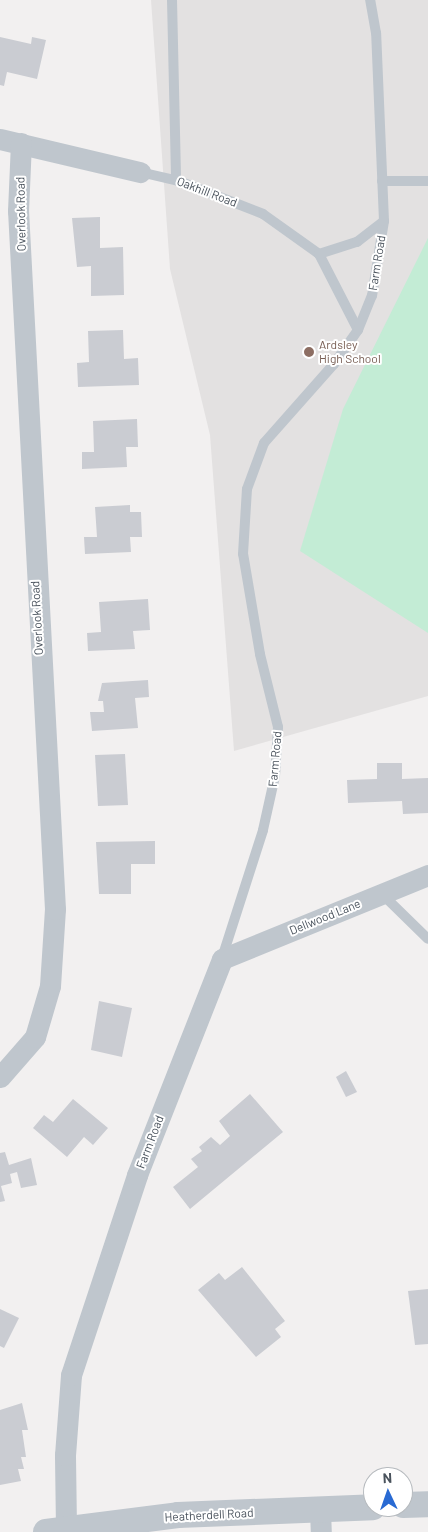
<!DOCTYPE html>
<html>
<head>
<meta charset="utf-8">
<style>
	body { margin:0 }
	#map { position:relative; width:428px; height:1532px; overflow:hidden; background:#f2f0f0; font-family:Barlow,sans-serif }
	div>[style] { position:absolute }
	.education>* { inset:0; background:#e3e1e1 }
	.green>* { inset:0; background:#c3ecd5 }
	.building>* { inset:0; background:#caccd2 }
	.service>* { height:10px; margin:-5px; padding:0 5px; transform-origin:5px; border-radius:5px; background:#bfc6cd }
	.minor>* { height:21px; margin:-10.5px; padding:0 10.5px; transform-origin:10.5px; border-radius:10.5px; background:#bfc6cd }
	.tertiary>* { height:26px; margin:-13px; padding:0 13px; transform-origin:13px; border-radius:13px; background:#bfc6cd }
	.dots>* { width:14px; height:14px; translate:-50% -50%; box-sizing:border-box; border:2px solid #fff; border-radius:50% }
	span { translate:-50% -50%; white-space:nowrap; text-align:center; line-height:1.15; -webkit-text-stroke:4px #fff; paint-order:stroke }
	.street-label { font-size:12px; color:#49525c }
	.education-label { font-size:12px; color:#785e54 }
	.left { translate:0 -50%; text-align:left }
	.north { position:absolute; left:363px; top:1467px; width:50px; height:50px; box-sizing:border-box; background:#fff; border:1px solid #b6babe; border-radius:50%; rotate:357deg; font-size:14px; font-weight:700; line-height:20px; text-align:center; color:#49525c }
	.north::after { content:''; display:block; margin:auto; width:18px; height:22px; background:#296ad3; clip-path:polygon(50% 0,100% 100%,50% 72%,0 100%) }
</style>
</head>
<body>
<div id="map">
	<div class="education">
		<div style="clip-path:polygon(151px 0,428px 0,428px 696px,234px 751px,210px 435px,170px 269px)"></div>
	</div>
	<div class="green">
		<div style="clip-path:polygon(428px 238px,428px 633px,300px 551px,343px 409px)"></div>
	</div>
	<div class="building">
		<div style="clip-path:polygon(0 37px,31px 44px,32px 37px,46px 40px,37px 79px,7px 72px,4px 86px,0 85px)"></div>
		<div style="clip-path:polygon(100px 217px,100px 248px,123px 247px,124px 295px,91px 296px,91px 266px,77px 267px,72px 218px)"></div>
		<div style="clip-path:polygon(123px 330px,124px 359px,138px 358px,139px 385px,78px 387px,77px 363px,89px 362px,88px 331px)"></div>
		<div style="clip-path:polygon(137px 419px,138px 447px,126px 447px,127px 467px,82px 469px,82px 452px,94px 452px,93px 421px)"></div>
		<div style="clip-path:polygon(130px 505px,130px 512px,141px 512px,142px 537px,130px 537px,131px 552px,85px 554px,84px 537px,97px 537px,95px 507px)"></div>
		<div style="clip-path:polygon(148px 599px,150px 630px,133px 631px,135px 649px,88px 651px,87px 633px,101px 632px,99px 602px)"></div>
		<div style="clip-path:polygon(148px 680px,149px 697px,135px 698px,138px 728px,92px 731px,90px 712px,104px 712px,103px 701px,98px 701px,102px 683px)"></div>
		<div style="clip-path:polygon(125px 754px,128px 805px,98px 806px,95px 755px)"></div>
		<div style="clip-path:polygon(377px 763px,402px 763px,402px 779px,428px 778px,428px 813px,403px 814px,402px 801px,348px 803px,347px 780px,377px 779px)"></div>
		<div style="clip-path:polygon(155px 841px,155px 864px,131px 864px,131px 894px,99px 894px,96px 842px)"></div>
		<div style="clip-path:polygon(99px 1001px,132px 1008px,122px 1057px,91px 1050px)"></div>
		<div style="clip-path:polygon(346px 1071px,357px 1092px,346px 1097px,336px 1077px)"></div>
		<div style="clip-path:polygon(250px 1094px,283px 1132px,190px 1209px,173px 1187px,198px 1167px,191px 1159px,202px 1151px,199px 1147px,211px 1137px,220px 1145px,230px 1136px,219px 1121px)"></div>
		<div style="clip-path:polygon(73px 1099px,108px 1128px,93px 1145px,84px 1137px,67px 1157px,33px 1128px,44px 1115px,53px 1122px)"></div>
		<div style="clip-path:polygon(5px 1152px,9px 1165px,31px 1158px,37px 1185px,21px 1188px,17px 1172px,10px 1174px,12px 1183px,1px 1186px,5px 1201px,0 1202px,0 1153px)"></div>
		<div style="clip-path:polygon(242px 1267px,285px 1321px,275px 1329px,281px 1337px,256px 1357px,198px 1290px,219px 1273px,225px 1280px)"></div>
		<div style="clip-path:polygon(428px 1289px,428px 1344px,415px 1345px,408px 1291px)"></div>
		<div style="clip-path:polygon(0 1309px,19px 1318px,4px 1348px,0 1346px)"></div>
		<div style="clip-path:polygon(22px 1403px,28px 1430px,22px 1430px,26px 1457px,21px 1457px,24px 1469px,18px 1469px,21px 1481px,0 1485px,0 1410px)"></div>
	</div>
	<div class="service">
		<div style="left:172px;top:0;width:180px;rotate:88.7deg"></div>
		<div style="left:140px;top:172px;width:37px;rotate:13deg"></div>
		<div style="left:176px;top:180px;width:93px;rotate:21.3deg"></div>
		<div style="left:263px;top:214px;width:69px;rotate:35.5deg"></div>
		<div style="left:319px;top:254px;width:85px;rotate:62.8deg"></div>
		<div style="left:382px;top:181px;width:46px"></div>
		<div style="left:319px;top:254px;width:40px;rotate:-18deg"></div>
		<div style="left:357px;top:242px;width:34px;rotate:-38deg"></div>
		<div style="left:382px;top:894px;width:64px;rotate:44.4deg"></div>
		<div style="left:222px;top:958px;width:134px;rotate:-72.2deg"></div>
		<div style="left:263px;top:830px;width:55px;rotate:-77.5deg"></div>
		<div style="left:275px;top:776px;width:49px;rotate:-86.5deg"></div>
		<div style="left:278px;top:727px;width:75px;rotate:-103.9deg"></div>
		<div style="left:260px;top:654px;width:101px;rotate:-99.6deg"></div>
		<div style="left:243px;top:554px;width:65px;rotate:-86.5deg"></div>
		<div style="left:247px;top:489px;width:49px;rotate:-69.7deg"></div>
		<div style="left:264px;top:443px;width:106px;rotate:-48.5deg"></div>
		<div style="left:334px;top:364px;width:42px;rotate:-54.8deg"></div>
		<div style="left:358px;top:330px;width:37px;rotate:-68deg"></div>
		<div style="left:372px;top:296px;width:76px;rotate:-80.9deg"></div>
		<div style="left:384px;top:221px;width:188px;rotate:-92.4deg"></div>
		<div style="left:376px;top:33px;width:34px;rotate:-100deg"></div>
	</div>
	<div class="minor">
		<div style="left:0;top:139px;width:144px;rotate:13.3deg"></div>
		<div style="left:0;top:1077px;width:53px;rotate:-48.8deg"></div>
		<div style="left:35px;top:1037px;width:53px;rotate:-73.6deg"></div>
		<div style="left:50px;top:986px;width:77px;rotate:-86.3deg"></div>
		<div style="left:55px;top:909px;width:699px;rotate:-93.03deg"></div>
		<div style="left:18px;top:211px;width:68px;rotate:-87.5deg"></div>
		<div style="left:320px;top:1509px;width:23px;rotate:88deg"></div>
		<div style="left:66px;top:1528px;width:73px;rotate:-90.8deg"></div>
		<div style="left:65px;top:1455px;width:80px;rotate:-85.7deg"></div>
		<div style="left:71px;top:1375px;width:211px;rotate:-71.7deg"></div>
		<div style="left:137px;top:1175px;width:232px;rotate:-68.5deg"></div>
		<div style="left:222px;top:959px;width:222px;rotate:-22.2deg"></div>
	</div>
	<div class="tertiary">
		<div style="left:403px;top:1505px;width:25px;rotate:-2deg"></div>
		<div style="left:46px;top:1532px;width:133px;rotate:-7.3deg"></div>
		<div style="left:178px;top:1515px;width:195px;rotate:-2.3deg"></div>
	</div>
	<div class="dots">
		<div style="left:309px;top:352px;background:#8d6e63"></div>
	</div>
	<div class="street-label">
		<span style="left:207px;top:192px;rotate:21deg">Oakhill Road</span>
		<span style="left:21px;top:214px;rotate:-91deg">Overlook Road</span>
		<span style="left:377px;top:263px;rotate:-81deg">Farm Road</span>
		<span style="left:37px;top:618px;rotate:-93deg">Overlook Road</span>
		<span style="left:275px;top:759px;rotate:-85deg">Farm Road</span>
		<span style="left:325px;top:917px;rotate:-22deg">Dellwood Lane</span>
		<span style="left:150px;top:1142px;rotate:-69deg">Farm Road</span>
		<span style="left:209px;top:1515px;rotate:-3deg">Heatherdell Road</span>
	</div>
	<div class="education-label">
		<span class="left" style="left:319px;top:352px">Ardsley<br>High School</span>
	</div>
	<div class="north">N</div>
</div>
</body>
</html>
